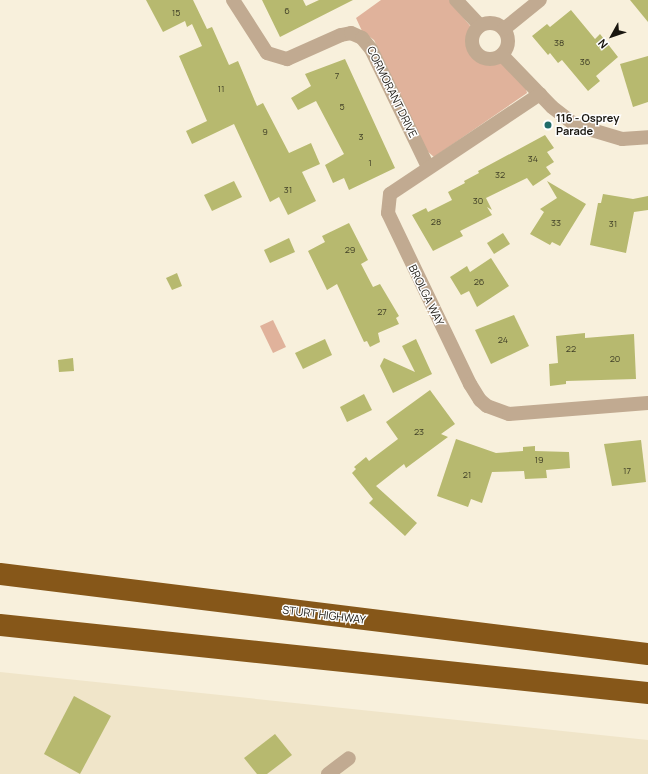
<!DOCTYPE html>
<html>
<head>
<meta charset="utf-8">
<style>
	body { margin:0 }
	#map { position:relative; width:648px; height:774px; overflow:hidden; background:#f8f0dc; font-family:Manrope,sans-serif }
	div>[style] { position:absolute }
	.built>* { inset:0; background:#f0e5c9 }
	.green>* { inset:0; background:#e0b29b }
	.building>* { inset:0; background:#b7b96f }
	.minor>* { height:14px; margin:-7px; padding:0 7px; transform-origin:7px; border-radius:7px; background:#c1aa91 }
	.minor>.ring { margin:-7px; padding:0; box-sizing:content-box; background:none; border:14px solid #c1aa91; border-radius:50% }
	.motorway>* { height:22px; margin:-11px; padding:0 11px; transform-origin:11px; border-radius:11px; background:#865719 }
	.dots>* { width:11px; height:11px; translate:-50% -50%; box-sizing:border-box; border:2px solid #fefefe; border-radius:50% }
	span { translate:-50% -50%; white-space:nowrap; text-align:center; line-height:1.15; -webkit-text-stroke:3px #fefefe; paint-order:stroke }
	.number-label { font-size:9px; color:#403f27 }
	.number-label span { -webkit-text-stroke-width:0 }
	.street-label { font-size:11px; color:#19160f }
	.poi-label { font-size:11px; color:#19160f; font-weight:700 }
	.left { translate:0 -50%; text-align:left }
	.north { position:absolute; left:592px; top:16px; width:40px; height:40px; -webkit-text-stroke:3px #fefefe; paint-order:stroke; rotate:230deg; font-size:11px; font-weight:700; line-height:16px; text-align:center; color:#19160f }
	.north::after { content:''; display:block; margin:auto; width:14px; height:18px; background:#19160f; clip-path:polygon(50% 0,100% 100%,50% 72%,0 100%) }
</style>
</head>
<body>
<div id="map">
	<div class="built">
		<div style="clip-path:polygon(0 672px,648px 740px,648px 774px,0 774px)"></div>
	</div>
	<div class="green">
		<div style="clip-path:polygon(381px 0,449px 0,471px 27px,468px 43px,472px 55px,482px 62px,499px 61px,525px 85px,527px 93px,434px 157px,427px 151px,374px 40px,362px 31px,356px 18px)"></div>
		<div style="clip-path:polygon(273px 320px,286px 347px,273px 353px,260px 326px)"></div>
	</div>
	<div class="building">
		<div style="clip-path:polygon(146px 0,193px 0,207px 29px,212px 27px,229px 65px,238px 61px,257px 106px,263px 103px,289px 153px,311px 143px,320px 164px,302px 172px,316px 201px,288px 215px,279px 197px,270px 202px,234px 124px,192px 144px,186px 131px,207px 121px,179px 56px,202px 46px,192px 24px,187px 27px,185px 21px,163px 32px)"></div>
		<div style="clip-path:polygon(262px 0,303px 0,306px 6px,319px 0,353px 0,280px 37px)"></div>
		<div style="clip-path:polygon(630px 0,648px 0,648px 22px)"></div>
		<div style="clip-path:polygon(571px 10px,595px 39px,600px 34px,618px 57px,596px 76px,600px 81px,588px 91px,562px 60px,558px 63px,550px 53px,548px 55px,532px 36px,547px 24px,550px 27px)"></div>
		<div style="clip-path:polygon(648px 56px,648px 102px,633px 107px,620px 64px)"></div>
		<div style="clip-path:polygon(345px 59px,395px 168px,349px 190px,344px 178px,333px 183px,325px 165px,344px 154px,316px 101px,298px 110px,291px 98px,311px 86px,305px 74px)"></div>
		<div style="clip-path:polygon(545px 135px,554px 148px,547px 152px,554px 162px,546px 167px,551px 174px,533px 186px,527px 178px,486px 198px,492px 210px,487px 207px,492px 215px,460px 231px,463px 236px,433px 251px,412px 215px,426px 208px,428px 212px,452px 200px,448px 192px,465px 183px,464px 181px,479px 173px,478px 171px)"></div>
		<div style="clip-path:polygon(234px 181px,242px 197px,212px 211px,204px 195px)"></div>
		<div style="clip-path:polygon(547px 181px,586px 204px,560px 246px,552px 242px,550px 245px,530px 234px,544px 212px,540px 209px,557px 198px)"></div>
		<div style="clip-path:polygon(603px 194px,633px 199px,648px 196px,648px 210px,634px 212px,626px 253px,590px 245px,598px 203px,601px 203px)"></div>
		<div style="clip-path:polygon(349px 223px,368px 260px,361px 264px,373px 287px,380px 284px,399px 316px,396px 318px,399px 324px,378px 333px,380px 342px,370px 347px,367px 341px,364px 342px,337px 284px,327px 290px,308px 251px,325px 242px,322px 236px)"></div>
		<div style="clip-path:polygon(503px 233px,510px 244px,494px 254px,487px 243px)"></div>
		<div style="clip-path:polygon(289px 238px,295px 252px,270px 263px,264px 250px)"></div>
		<div style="clip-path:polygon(491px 258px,509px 286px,477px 307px,469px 291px,461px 295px,450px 277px,467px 266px,470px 272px)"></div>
		<div style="clip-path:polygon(177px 273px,182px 286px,172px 290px,166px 278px)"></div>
		<div style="clip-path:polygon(514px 315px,529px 346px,491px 364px,475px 330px)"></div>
		<div style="clip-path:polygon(585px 333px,585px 338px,634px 334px,636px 379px,566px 381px,566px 384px,550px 386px,549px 364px,558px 363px,556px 336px)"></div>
		<div style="clip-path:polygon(325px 339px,332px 355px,303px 369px,295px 353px)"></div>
		<div style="clip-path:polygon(416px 339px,432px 374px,393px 393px,380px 366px,384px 358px,415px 372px,402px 346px)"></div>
		<div style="clip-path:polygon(73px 358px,74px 371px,59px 372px,58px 360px)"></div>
		<div style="clip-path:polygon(430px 390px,455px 424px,441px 434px,448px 437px,406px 468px,404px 464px,376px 486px,417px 523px,405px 536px,369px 503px,373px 499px,352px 473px,356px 469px,354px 467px,366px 457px,369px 461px,398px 439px,386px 422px)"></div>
		<div style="clip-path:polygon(364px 394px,372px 410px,347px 422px,340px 407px)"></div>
		<div style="clip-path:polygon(456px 439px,496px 453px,523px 451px,523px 447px,535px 446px,535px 451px,569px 452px,570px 468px,546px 470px,547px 478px,525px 479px,524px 471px,492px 472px,482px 503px,471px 499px,468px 507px,437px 496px)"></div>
		<div style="clip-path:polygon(641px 440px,646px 482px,612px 486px,604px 444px)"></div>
		<div style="clip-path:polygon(74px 696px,111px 716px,80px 774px,44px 754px)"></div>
		<div style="clip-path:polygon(275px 734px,292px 755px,267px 774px,257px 774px,244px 758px)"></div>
	</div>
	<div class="minor">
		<div style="left:233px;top:0;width:63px;rotate:57.3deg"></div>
		<div style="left:267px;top:53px;width:21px;rotate:17deg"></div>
		<div style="left:287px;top:59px;width:59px;rotate:-24deg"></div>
		<div style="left:341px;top:35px;width:10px;rotate:-11deg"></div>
		<div style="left:351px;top:33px;width:12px;rotate:24deg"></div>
		<div style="left:362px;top:38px;width:14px;rotate:51deg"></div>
		<div style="left:371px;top:49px;width:131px;rotate:64.2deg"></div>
		<div style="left:456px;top:0;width:35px;rotate:47deg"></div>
		<div class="ring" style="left:472px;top:23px;width:22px;height:22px"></div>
		<div style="left:504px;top:29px;width:46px;rotate:-38.9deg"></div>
		<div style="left:502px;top:55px;width:72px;rotate:46.1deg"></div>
		<div style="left:552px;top:107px;width:29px;rotate:38deg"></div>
		<div style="left:575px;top:125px;width:49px;rotate:16.6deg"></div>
		<div style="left:622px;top:139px;width:26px;rotate:-4deg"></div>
		<div style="left:540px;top:94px;width:180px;rotate:146.3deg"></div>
		<div style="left:390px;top:194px;width:19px;rotate:96deg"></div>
		<div style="left:388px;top:213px;width:190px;rotate:64.4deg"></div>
		<div style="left:470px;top:384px;width:19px;rotate:58deg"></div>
		<div style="left:480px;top:400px;width:9px;rotate:41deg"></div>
		<div style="left:487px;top:406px;width:23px;rotate:20deg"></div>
		<div style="left:509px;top:414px;width:139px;rotate:-4.5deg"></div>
		<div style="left:328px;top:774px;width:26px;rotate:-37deg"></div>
	</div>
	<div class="motorway">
		<div style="left:0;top:574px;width:653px;rotate:7.04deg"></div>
		<div style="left:0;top:625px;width:652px;rotate:5.99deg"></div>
	</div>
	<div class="dots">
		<div style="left:548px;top:125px;background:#216c6a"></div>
	</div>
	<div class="number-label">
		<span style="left:287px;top:11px">6</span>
		<span style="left:176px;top:13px">15</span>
		<span style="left:559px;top:43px">38</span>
		<span style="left:585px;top:62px">36</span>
		<span style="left:337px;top:76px">7</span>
		<span style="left:221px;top:89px">11</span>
		<span style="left:342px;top:107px">5</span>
		<span style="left:265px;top:132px">9</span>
		<span style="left:361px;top:137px">3</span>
		<span style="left:533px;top:159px">34</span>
		<span style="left:370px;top:163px">1</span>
		<span style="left:500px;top:175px">32</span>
		<span style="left:288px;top:190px">31</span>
		<span style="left:478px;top:201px">30</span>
		<span style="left:436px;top:222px">28</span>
		<span style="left:556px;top:223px">33</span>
		<span style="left:613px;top:224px">31</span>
		<span style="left:350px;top:250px">29</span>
		<span style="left:479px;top:282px">26</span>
		<span style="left:382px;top:312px">27</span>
		<span style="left:503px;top:340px">24</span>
		<span style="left:571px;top:349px">22</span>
		<span style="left:615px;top:359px">20</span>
		<span style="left:419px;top:432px">23</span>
		<span style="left:539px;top:460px">19</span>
		<span style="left:627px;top:471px">17</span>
		<span style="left:467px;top:475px">21</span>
	</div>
	<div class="street-label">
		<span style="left:392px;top:92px;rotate:64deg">CORMORANT DRIVE</span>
		<span style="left:426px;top:295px;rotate:64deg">BROLGA WAY</span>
		<span style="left:324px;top:615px;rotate:7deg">STURT HIGHWAY</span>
	</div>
	<div class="poi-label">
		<span class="left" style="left:556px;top:125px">116 - Osprey<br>Parade</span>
	</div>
	<div class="north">N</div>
</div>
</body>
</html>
